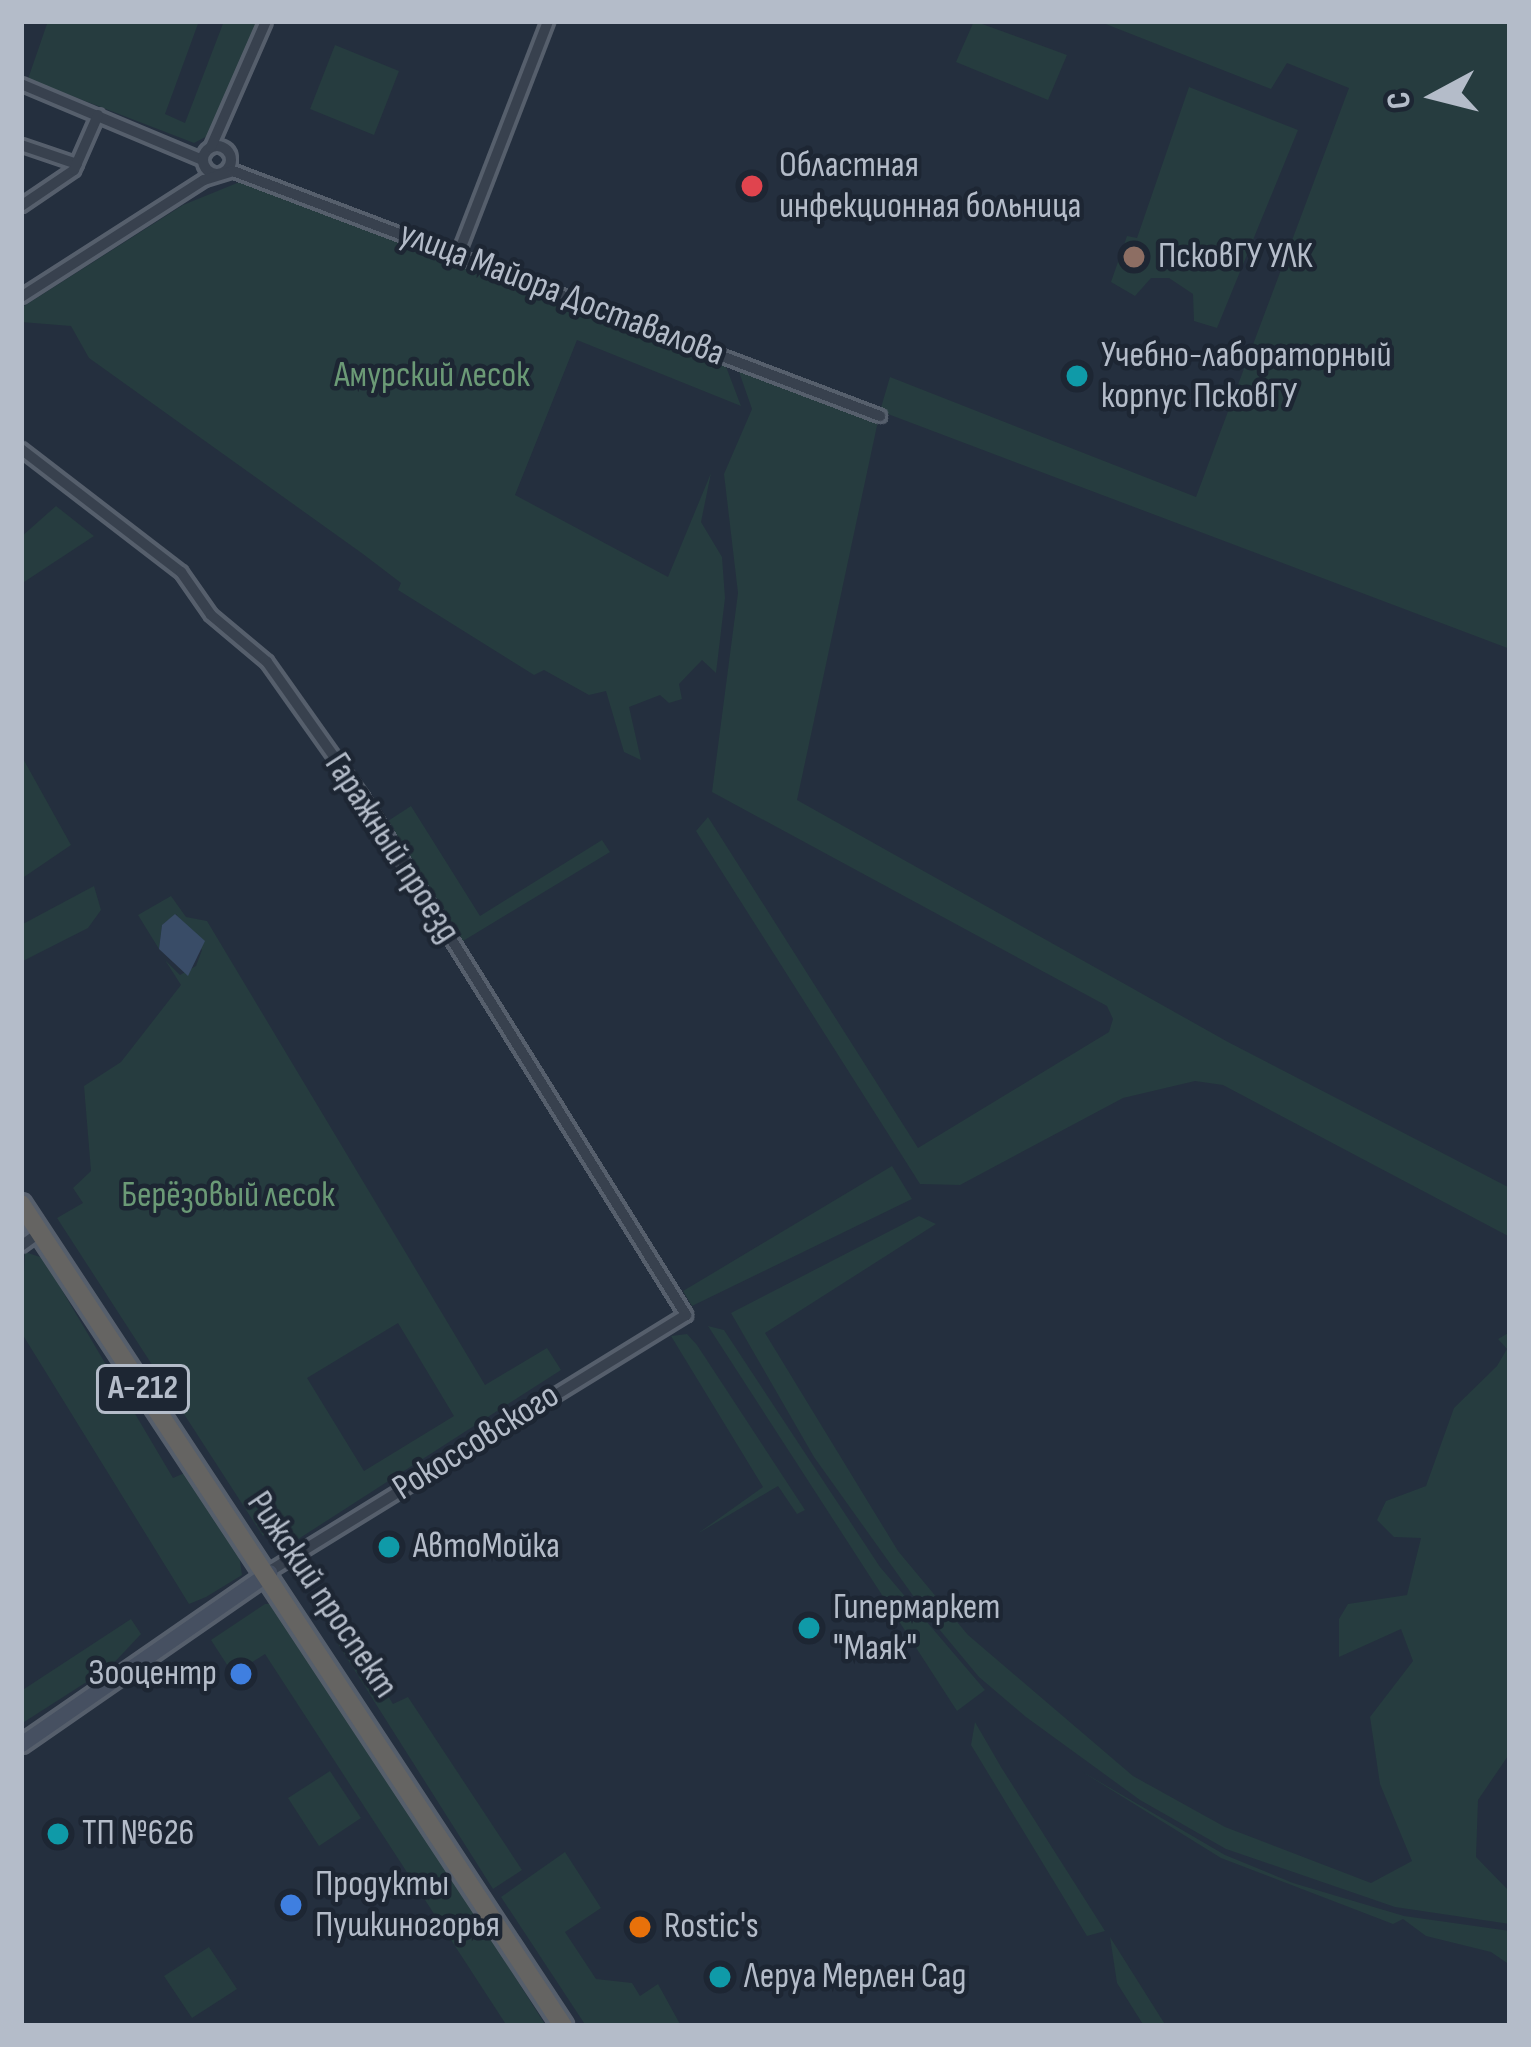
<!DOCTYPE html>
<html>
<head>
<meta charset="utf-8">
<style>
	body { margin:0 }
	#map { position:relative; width:1531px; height:2047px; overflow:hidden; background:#242f3e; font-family:"Sofia Sans Condensed",sans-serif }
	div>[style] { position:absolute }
	.green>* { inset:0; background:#263c3f }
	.water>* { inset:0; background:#394c67 }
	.roads { filter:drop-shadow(3px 0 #565f6c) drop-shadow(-3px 0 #565f6c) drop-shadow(0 3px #565f6c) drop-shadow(0 -3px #565f6c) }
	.minor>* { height:10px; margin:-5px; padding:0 5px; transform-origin:5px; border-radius:5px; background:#38414e }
	.minor>.ring { margin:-5px; padding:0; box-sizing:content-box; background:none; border:10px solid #38414e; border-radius:50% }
	.secondary>* { height:15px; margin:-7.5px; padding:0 7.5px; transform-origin:7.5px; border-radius:7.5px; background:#465061 }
	.trunk>* { height:18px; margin:-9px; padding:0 9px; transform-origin:9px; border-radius:9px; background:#656462 }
	.dots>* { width:33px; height:33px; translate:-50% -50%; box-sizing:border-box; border:6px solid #1d2633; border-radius:50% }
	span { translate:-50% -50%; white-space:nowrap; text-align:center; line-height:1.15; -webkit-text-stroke:9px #1d2633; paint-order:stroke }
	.shield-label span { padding:3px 9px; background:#1d2633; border:3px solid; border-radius:9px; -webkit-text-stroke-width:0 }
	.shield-label { font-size:33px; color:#b4bcc9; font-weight:700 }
	.poi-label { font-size:36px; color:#b4bcc9 }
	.left { translate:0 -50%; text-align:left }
	.right { translate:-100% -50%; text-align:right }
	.street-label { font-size:36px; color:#b4bcc9 }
	.park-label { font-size:36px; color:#6b9a76 }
	.frame { position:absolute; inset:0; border:24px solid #b4bcc9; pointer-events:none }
	.north { position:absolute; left:1375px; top:36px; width:120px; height:120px; -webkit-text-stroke:9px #1d2633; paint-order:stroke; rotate:263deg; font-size:33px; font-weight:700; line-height:48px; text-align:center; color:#b4bcc9 }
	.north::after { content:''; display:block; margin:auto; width:42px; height:54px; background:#b4bcc9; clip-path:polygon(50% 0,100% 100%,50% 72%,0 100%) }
</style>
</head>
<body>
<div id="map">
	<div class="green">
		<div style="clip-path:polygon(48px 21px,199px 21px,165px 114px,185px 123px,224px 21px,257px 21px,213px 133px,194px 143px,28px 79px)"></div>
		<div style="clip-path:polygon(974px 21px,1067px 55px,1048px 100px,956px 62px)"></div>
		<div style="clip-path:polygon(1098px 21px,1510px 21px,1510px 649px,880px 411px,890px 377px,1196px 497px,1349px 88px,1287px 63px,1271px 89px)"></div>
		<div style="clip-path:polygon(335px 45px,399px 71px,374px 135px,310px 109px)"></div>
		<div style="clip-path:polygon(1189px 87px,1298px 130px,1217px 328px,1194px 321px,1193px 294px,1169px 278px,1151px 278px,1135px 296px,1111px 282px,1127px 236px,1137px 238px)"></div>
		<div style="clip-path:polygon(242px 181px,725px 364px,741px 406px,577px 340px,515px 495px,668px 577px,711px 473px,701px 522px,722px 557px,725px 598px,716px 673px,702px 660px,679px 684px,682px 699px,669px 703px,660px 695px,629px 707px,641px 760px,624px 752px,606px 691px,589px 695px,544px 670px,534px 675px,398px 590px,401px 583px,363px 554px,89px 358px,71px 326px,21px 322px,21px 308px,183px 205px)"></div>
		<div style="clip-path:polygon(737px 366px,878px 421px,797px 800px,1228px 1042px,1510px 1188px,1510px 1237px,1223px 1085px,1195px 1081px,1123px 1098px,960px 1185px,920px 1184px,696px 831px,708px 817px,918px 1148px,1109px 1032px,1113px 1019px,1107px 1006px,712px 792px,738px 593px,724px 474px,752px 409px)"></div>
		<div style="clip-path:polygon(56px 506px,94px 536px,21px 584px,21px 537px)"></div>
		<div style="clip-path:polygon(21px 755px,71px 845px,21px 879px)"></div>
		<div style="clip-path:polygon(411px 806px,480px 916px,602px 840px,610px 852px,463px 941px,388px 821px)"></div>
		<div style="clip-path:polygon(94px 886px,101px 910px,88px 928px,21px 962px,21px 925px)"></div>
		<div style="clip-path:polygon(evenodd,171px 896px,186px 917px,207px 921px,485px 1385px,547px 1348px,561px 1370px,289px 1545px,287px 1522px,263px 1536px,57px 1218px,83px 1203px,73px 1188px,91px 1171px,84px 1086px,121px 1062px,181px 985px,165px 960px,180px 975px,196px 966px,202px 950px,176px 914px,162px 925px,159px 949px,138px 915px,171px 896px,398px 1323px,454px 1416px,364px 1471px,307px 1378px,398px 1323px)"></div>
		<div style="clip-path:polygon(892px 1166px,912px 1199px,692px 1306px,683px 1291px)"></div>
		<div style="clip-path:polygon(919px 1216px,936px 1224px,765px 1333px,898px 1551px,968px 1635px,1133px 1776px,1225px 1827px,1371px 1883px,1412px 1861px,1380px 1784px,1370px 1717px,1413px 1661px,1401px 1629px,1339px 1657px,1339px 1619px,1348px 1604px,1407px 1595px,1421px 1538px,1394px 1537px,1377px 1520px,1386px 1501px,1426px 1486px,1454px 1408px,1497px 1366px,1507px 1349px,1498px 1339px,1510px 1332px,1510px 1753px,1478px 1800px,1476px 1857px,1510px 1892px,1510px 1924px,1395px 1907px,1226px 1849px,1140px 1800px,1026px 1717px,979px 1677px,924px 1611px,814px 1457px,731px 1313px)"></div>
		<div style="clip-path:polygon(25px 1252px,43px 1258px,173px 1478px,187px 1472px,238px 1548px,242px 1575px,206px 1597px,189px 1604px,21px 1332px)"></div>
		<div style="clip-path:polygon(708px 1326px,724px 1330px,880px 1567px,985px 1690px,957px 1711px)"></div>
		<div style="clip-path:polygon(687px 1334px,697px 1345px,805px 1510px,797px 1514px,778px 1486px,697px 1534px,763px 1487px,671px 1336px)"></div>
		<div style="clip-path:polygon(265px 1604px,279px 1604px,308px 1648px,546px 2026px,507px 2026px,265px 1654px,233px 1674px,211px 1640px)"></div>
		<div style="clip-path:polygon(131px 1619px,141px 1634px,110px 1667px,21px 1724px,21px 1691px)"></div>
		<div style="clip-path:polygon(349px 1633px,393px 1704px,408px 1697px,522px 1870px,493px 1889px,336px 1641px)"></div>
		<div style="clip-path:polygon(975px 1722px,1001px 1767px,1105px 1931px,1087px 1936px,971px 1745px)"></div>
		<div style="clip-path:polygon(330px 1771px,361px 1818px,319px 1846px,288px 1798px)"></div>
		<div style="clip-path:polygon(1081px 1771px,1225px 1855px,1293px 1883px,1404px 1916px,1510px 1931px,1510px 1965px,1491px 1952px,1426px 1936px,1403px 1919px,1393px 1924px,1221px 1858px)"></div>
		<div style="clip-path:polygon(565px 1852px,601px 1908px,565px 1932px,596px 1979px,632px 1983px,640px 1996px,658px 1984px,681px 2026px,586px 2026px,501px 1897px)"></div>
		<div style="clip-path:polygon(1110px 1937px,1166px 2026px,1144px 2026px,1117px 1983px)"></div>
		<div style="clip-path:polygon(209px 1947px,237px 1989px,192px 2018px,164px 1976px)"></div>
	</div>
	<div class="water">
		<div style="clip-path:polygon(175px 914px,205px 941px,188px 976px,159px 949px,162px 925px)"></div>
	</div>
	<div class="roads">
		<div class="minor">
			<div style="left:21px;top:84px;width:197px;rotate:22.7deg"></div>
			<div style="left:21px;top:145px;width:59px;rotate:18.7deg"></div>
			<div class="ring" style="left:203px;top:146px;width:18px;height:18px"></div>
			<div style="left:211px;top:147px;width:137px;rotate:-66.4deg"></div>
			<div style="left:21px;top:206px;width:64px;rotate:-34.2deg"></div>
			<div style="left:74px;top:170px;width:60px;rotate:-66.4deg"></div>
			<div style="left:459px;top:252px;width:248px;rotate:-68.9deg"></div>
			<div style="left:21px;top:297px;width:217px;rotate:-32.6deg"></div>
			<div style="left:204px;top:180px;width:30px;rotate:-17deg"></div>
			<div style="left:233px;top:171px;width:692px;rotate:20.74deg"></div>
			<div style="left:21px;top:449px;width:202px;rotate:37.6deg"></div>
			<div style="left:181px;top:572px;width:52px;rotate:55.1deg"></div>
			<div style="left:211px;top:615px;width:73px;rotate:40deg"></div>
			<div style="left:267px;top:662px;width:164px;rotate:54.7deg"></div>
			<div style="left:362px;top:796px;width:612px;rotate:58.02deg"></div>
			<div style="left:686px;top:1315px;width:490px;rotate:148.4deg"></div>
			<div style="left:21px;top:1246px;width:24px;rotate:-36deg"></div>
		</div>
		<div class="secondary">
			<div style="left:21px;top:1744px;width:302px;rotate:-34.7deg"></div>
		</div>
		<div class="trunk">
			<div style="left:21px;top:1204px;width:985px;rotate:56.6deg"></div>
		</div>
	</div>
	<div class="dots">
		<div style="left:752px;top:186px;background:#e0444e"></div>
		<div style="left:1134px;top:257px;background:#8d6e63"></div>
		<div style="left:1077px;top:376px;background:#0f9aa8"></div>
		<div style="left:389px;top:1547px;background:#0f9aa8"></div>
		<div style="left:809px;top:1628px;background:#0f9aa8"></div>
		<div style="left:241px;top:1674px;background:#3f7fe0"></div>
		<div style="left:58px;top:1834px;background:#0f9aa8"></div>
		<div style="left:291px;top:1905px;background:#3f7fe0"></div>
		<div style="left:640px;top:1927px;background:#e8710a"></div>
		<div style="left:720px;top:1977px;background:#0f9aa8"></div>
	</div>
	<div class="shield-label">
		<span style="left:143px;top:1389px">А-212</span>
	</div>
	<div class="poi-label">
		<span class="left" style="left:779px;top:186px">Областная<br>инфекционная больница</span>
		<span class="left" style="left:1158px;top:257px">ПсковГУ УЛК</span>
		<span class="left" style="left:1101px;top:376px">Учебно-лабораторный<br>корпус ПсковГУ</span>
		<span class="left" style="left:413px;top:1547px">АвтоМойка</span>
		<span class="left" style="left:833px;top:1628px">Гипермаркет<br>"Маяк"</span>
		<span class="right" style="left:217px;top:1674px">Зооцентр</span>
		<span class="left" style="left:82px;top:1834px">ТП №626</span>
		<span class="left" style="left:315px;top:1905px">Продукты<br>Пушкиногорья</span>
		<span class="left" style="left:664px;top:1927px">Rostic's</span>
		<span class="left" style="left:744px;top:1977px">Леруа Мерлен Сад</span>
	</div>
	<div class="street-label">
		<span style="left:562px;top:294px;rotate:21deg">улица Майора Доставалова</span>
		<span style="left:392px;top:848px;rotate:57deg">Гаражный проезд</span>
		<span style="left:476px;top:1442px;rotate:-32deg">Рокоссовского</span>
		<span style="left:322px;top:1595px;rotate:56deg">Рижский проспект</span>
	</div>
	<div class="park-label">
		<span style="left:432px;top:376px">Амурский лесок</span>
		<span style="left:228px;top:1196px">Берёзовый лесок</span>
	</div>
	<div class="frame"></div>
	<div class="north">С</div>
</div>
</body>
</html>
